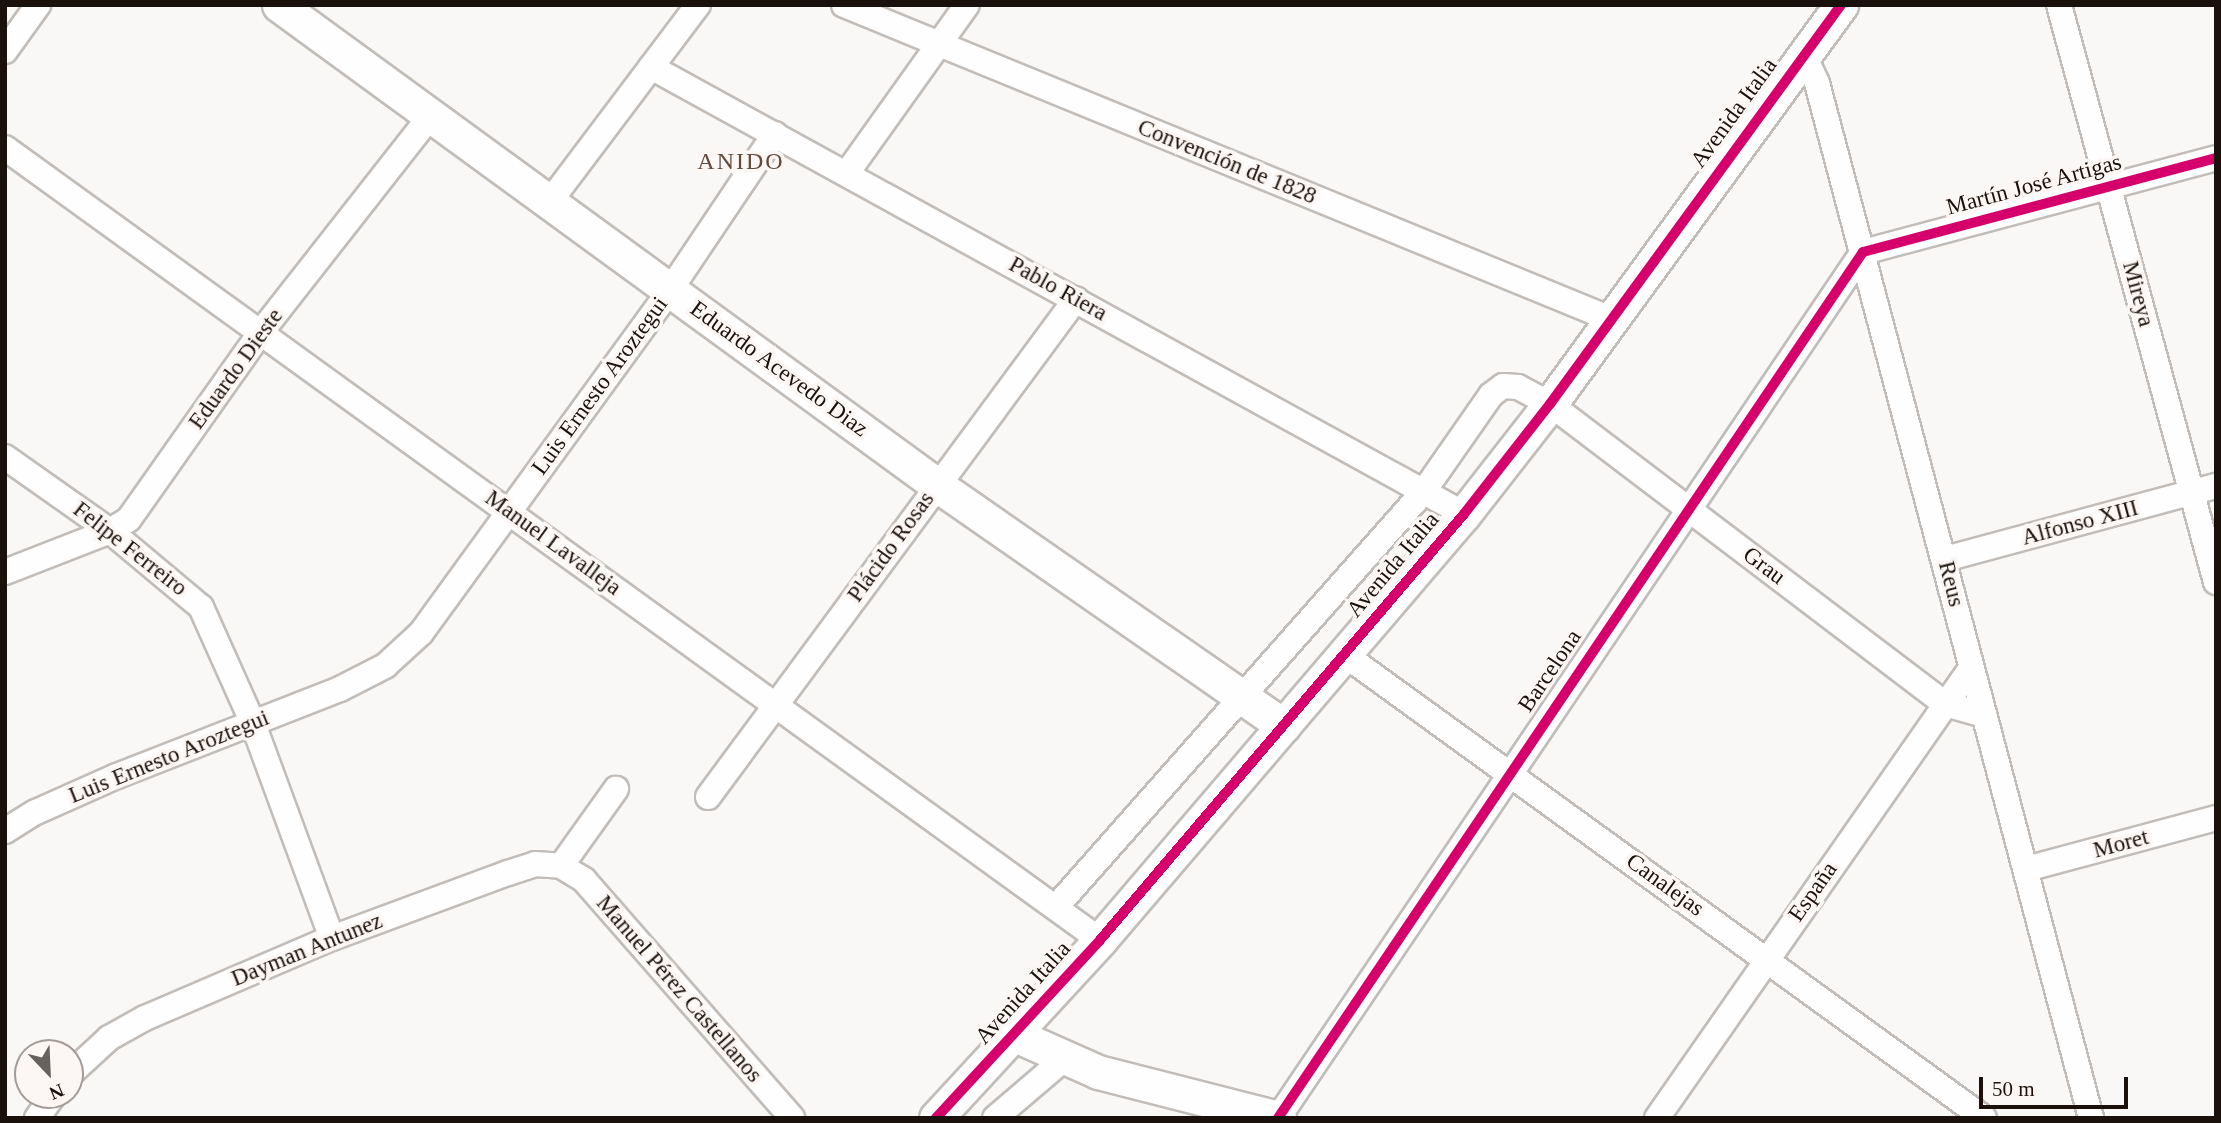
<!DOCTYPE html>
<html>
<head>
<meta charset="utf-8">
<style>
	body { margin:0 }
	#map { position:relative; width:2221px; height:1123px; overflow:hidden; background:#faf8f6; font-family:Georgia,serif }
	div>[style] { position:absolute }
	.roads { filter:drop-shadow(2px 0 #c2bdb9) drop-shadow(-2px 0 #c2bdb9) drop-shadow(0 2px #c2bdb9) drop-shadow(0 -2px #c2bdb9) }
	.street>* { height:24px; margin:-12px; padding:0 12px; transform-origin:12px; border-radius:12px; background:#fefefe }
	.secondary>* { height:33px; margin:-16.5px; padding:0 16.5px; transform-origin:16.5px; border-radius:16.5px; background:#fefefe }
	.cycleway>* { height:10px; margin:-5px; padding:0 5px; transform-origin:5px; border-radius:5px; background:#d6006c }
	span { translate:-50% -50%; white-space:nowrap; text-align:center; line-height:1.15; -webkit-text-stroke:7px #fcf7f4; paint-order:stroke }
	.street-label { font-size:23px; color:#1a110c }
	.neighbourhood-label { font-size:24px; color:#614b3f; letter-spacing:2px }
	.frame { position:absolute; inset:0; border:7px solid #1a110c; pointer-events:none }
	.north { position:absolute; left:14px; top:1039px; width:70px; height:70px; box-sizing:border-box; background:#fcf7f4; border:2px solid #a29b97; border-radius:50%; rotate:157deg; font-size:19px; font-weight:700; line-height:28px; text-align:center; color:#1a110c }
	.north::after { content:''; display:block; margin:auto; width:24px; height:32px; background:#68625e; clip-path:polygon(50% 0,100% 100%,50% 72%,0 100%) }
	.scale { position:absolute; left:1979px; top:1077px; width:149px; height:32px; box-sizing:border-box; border:4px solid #1a110c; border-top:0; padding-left:9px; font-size:21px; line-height:24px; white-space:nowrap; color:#1a110c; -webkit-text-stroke:5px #fcf7f4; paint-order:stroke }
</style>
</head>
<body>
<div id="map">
	<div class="roads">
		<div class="street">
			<div style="left:844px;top:5px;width:829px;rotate:22.26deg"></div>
			<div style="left:2059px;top:5px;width:598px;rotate:74.78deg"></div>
			<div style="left:5px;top:51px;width:57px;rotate:-54.3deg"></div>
			<div style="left:1803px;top:53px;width:33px;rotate:65deg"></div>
			<div style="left:1817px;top:83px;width:1071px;rotate:75.17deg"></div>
			<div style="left:651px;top:67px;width:928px;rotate:28.8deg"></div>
			<div style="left:5px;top:148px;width:1351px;rotate:35.88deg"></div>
			<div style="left:847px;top:173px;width:206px;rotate:-54.5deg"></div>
			<div style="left:551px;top:200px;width:244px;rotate:-53deg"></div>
			<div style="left:5px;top:457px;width:128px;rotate:35.2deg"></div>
			<div style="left:110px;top:531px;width:119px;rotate:39.9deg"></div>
			<div style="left:201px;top:607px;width:125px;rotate:65.9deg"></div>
			<div style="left:252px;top:721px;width:231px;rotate:69.8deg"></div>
			<div style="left:1945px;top:559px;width:281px;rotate:-15.1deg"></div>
			<div style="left:5px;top:572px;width:113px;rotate:-21.3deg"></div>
			<div style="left:110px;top:531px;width:22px;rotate:-32deg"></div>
			<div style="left:129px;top:519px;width:229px;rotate:-54.8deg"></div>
			<div style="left:261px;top:332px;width:276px;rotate:-51.9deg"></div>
			<div style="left:1345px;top:655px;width:789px;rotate:35.93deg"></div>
			<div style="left:708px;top:797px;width:619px;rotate:-53.54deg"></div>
			<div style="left:5px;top:831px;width:36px;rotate:-32deg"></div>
			<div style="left:36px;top:812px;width:89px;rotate:-24deg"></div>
			<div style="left:117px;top:776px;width:239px;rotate:-21.3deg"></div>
			<div style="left:340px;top:689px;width:51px;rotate:-27.1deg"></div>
			<div style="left:385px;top:666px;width:49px;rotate:-42.5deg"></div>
			<div style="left:421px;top:633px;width:424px;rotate:-54deg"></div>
			<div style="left:670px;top:290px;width:188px;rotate:-56.1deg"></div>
			<div style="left:561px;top:866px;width:95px;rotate:-54.5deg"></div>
			<div style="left:2026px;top:869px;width:197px;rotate:-15deg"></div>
			<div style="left:1056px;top:907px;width:555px;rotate:-48.5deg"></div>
			<div style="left:1424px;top:491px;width:117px;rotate:-55.1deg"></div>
			<div style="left:1491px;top:395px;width:15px;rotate:-37deg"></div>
			<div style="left:1503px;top:386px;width:15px;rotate:4deg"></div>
			<div style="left:1518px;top:387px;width:36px;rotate:28deg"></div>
			<div style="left:1550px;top:404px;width:496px;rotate:37.2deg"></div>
			<div style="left:1945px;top:704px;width:41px;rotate:15.8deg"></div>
			<div style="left:70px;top:1074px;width:53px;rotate:-42.7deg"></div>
			<div style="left:109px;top:1038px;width:41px;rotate:-29.1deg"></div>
			<div style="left:145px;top:1018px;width:203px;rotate:-23.2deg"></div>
			<div style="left:332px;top:938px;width:188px;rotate:-20.3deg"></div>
			<div style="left:508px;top:873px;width:28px;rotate:-18deg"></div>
			<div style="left:535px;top:864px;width:26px;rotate:4deg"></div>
			<div style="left:561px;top:866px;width:27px;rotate:31deg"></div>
			<div style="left:584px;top:880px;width:316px;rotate:48.8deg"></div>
			<div style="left:37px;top:1118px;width:29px;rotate:-54deg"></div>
			<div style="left:995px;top:1118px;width:91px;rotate:-40.5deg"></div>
			<div style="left:1278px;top:1118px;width:1045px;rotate:-55.96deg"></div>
			<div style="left:1863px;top:252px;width:365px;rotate:-14.9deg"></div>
			<div style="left:1657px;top:1118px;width:549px;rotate:-55.09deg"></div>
		</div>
		<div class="secondary">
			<div style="left:279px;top:5px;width:814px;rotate:36.11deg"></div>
			<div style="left:937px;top:485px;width:422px;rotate:34.8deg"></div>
			<div style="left:1015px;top:1035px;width:91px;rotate:24deg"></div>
			<div style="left:1098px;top:1072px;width:187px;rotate:14.3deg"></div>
			<div style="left:936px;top:1118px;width:242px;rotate:-47.3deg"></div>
			<div style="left:1100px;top:940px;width:560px;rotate:-49.49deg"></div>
			<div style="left:1464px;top:514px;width:140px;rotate:-52deg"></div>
			<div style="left:1550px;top:404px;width:494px;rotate:-53.9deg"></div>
		</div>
	</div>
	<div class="cycleway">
		<div style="left:936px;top:1118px;width:242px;rotate:-47.3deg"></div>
		<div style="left:1100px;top:940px;width:560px;rotate:-49.49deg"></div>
		<div style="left:1464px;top:514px;width:140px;rotate:-52deg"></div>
		<div style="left:1550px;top:404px;width:494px;rotate:-53.9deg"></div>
		<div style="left:1278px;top:1118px;width:1045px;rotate:-55.96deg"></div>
		<div style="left:1863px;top:252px;width:365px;rotate:-14.9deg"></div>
	</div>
	<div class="street-label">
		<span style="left:1734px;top:113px;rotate:-54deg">Avenida Italia</span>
		<span style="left:1227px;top:162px;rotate:22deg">Convención de 1828</span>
		<span style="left:2034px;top:185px;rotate:-15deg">Martín José Artigas</span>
		<span style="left:1058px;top:289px;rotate:29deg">Pablo Riera</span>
		<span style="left:2138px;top:294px;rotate:75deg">Mireya</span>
		<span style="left:236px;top:369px;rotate:-54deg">Eduardo Dieste</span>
		<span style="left:779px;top:369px;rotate:36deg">Eduardo Acevedo Diaz</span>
		<span style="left:600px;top:386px;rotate:-54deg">Luis Ernesto Aroztegui</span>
		<span style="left:2080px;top:523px;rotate:-15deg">Alfonso XIII</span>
		<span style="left:553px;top:543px;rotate:36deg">Manuel Lavalleja</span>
		<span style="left:891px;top:547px;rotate:-54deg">Plácido Rosas</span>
		<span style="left:130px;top:549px;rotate:38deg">Felipe Ferreiro</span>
		<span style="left:1393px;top:565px;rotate:-50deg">Avenida Italia</span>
		<span style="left:1764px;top:566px;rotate:37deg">Grau</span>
		<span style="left:1951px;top:584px;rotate:76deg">Reus</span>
		<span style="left:1550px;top:671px;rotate:-56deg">Barcelona</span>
		<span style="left:169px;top:757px;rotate:-22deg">Luis Ernesto Aroztegui</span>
		<span style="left:2121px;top:844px;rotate:-15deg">Moret</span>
		<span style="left:1665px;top:885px;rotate:36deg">Canalejas</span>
		<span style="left:1813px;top:892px;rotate:-55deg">España</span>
		<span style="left:307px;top:950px;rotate:-22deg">Dayman Antunez</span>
		<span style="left:679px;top:989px;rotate:49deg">Manuel Pérez Castellanos</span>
		<span style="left:1023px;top:993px;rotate:-48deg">Avenida Italia</span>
	</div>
	<div class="neighbourhood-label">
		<span style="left:741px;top:162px">ANIDO</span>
	</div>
	<div class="frame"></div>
	<div class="north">N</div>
	<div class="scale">50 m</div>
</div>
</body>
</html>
